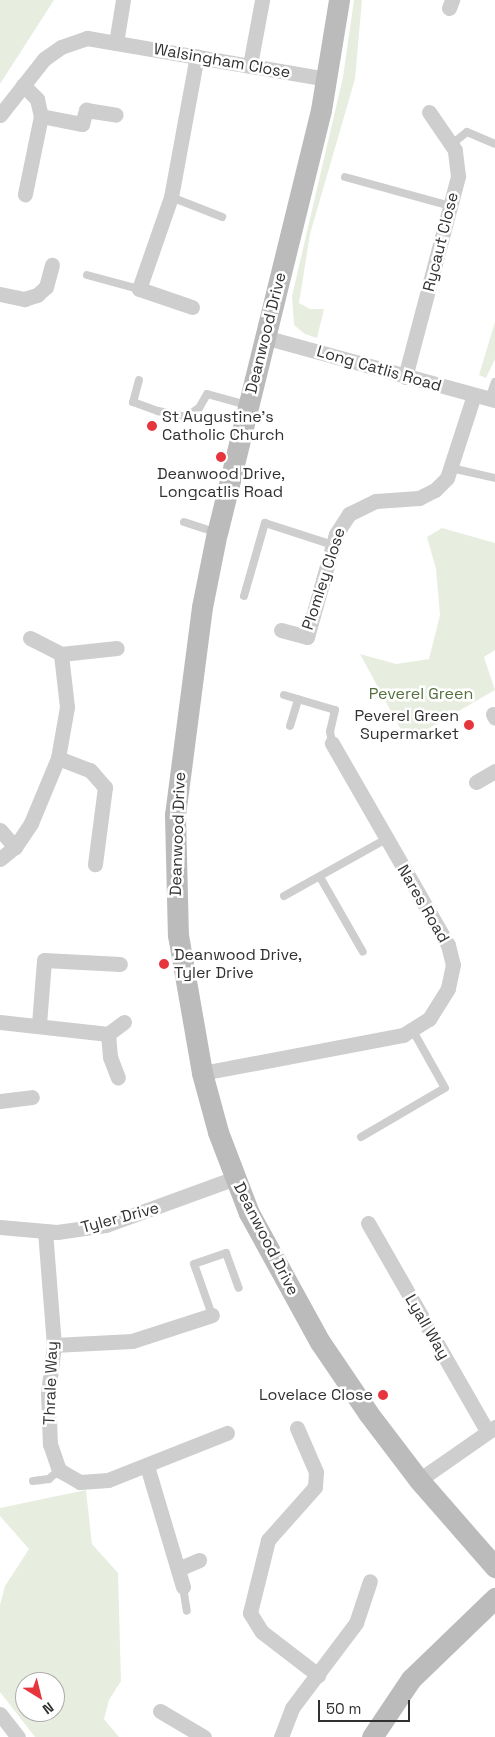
<!DOCTYPE html>
<html>
<head>
<meta charset="utf-8">
<style>
	body { margin:0 }
	#map { position:relative; width:495px; height:1737px; overflow:hidden; background:#fff; font-family:"Space Grotesk",sans-serif }
	div>[style] { position:absolute }
	.green>* { inset:0; background:#e7eee0 }
	.lane>* { height:8px; margin:-4px; padding:0 4px; transform-origin:4px; border-radius:4px; background:#cecece }
	.street>* { height:15px; margin:-7.5px; padding:0 7.5px; transform-origin:7.5px; border-radius:7.5px; background:#cecece }
	.secondary>* { height:21px; margin:-10.5px; padding:0 10.5px; transform-origin:10.5px; border-radius:10.5px; background:#bbb }
	.dots>* { width:14px; height:14px; translate:-50% -50%; box-sizing:border-box; border:2px solid #fff; border-radius:50% }
	span { translate:-50% -50%; white-space:nowrap; text-align:center; line-height:1.15; -webkit-text-stroke:5px #fff; paint-order:stroke }
	.street-label { font-size:16px; color:#313131 }
	.poi-label { font-size:16px; color:#313131 }
	.left { translate:0 -50%; text-align:left }
	.right { translate:-100% -50%; text-align:right }
	.park-label { font-size:16px; color:#536f3d }
	.north { position:absolute; left:15px; top:1672px; width:50px; height:50px; box-sizing:border-box; background:#fff; border:1px solid #adadad; border-radius:50%; rotate:144deg; font-size:14px; font-weight:700; line-height:20px; text-align:center; color:#313131 }
	.north::after { content:''; display:block; margin:auto; width:18px; height:22px; background:#e7353e; clip-path:polygon(50% 0,100% 100%,50% 72%,0 100%) }
	.scale { position:absolute; left:318px; top:1700px; width:92px; height:22px; box-sizing:border-box; border:2px solid #313131; border-top:0; padding-left:6px; font-size:15px; line-height:18px; white-space:nowrap; color:#313131; -webkit-text-stroke:4px #fff; paint-order:stroke }
</style>
</head>
<body>
<div id="map">
	<div class="green">
		<div style="clip-path:polygon(0 0,54px 0,0 84px)"></div>
		<div style="clip-path:polygon(354px 0,362px 0,355px 79px,310px 234px,299px 303px,310px 309px,324px 309px,317px 338px,305px 334px,294px 325px,292px 296px,343px 77px)"></div>
		<div style="clip-path:polygon(495px 322px,495px 359px,486px 378px,479px 375px)"></div>
		<div style="clip-path:polygon(442px 528px,495px 543px,495px 650px,484px 657px,495px 690px,407px 741px,360px 654px,396px 664px,429px 659px,440px 615px,436px 569px,427px 537px)"></div>
		<div style="clip-path:polygon(evenodd,86px 1490px,92px 1544px,118px 1573px,121px 1681px,109px 1700px,104px 1719px,119px 1737px,35px 1737px,0 1692px,0 1605px,5px 1586px,29px 1549px,0 1516px,0 1508px,86px 1490px,25px 1682px,55px 1682px,55px 1712px,25px 1712px,25px 1682px)"></div>
	</div>
	<div class="lane">
		<div style="left:452px;top:144px;width:19px;rotate:-39deg"></div>
		<div style="left:467px;top:132px;width:30px;rotate:23deg"></div>
		<div style="left:345px;top:177px;width:109px;rotate:15.4deg"></div>
		<div style="left:171px;top:197px;width:55px;rotate:21.4deg"></div>
		<div style="left:87px;top:275px;width:54px;rotate:15.1deg"></div>
		<div style="left:139px;top:380px;width:23px;rotate:105deg"></div>
		<div style="left:133px;top:402px;width:27px;rotate:20deg"></div>
		<div style="left:158px;top:411px;width:29px;rotate:12deg"></div>
		<div style="left:186px;top:417px;width:16px;rotate:-35deg"></div>
		<div style="left:199px;top:408px;width:16px;rotate:-60deg"></div>
		<div style="left:207px;top:394px;width:41px;rotate:15.4deg"></div>
		<div style="left:489px;top:399px;width:18px;rotate:-71deg"></div>
		<div style="left:451px;top:468px;width:45px;rotate:12.8deg"></div>
		<div style="left:184px;top:522px;width:33px;rotate:18deg"></div>
		<div style="left:244px;top:596px;width:76px;rotate:-74deg"></div>
		<div style="left:265px;top:523px;width:71px;rotate:17.9deg"></div>
		<div style="left:284px;top:695px;width:53px;rotate:16.4deg"></div>
		<div style="left:335px;top:710px;width:22px;rotate:103deg"></div>
		<div style="left:330px;top:731px;width:12px;rotate:81deg"></div>
		<div style="left:290px;top:726px;width:28px;rotate:-73deg"></div>
		<div style="left:320px;top:877px;width:86px;rotate:60.2deg"></div>
		<div style="left:284px;top:896px;width:117px;rotate:-29.2deg"></div>
		<div style="left:361px;top:1137px;width:97px;rotate:-30.3deg"></div>
		<div style="left:445px;top:1088px;width:65px;rotate:-119.3deg"></div>
		<div style="left:212px;top:1315px;width:54px;rotate:-109.4deg"></div>
		<div style="left:194px;top:1264px;width:34px;rotate:-19deg"></div>
		<div style="left:226px;top:1253px;width:37px;rotate:70deg"></div>
		<div style="left:33px;top:1481px;width:16px;rotate:-7deg"></div>
		<div style="left:49px;top:1479px;width:13px;rotate:-42deg"></div>
		<div style="left:183px;top:1587px;width:24px;rotate:81deg"></div>
	</div>
	<div class="street">
		<div style="left:449px;top:8px;width:9px;rotate:-69deg"></div>
		<div style="left:116px;top:43px;width:44px;rotate:-80.8deg"></div>
		<div style="left:250px;top:65px;width:66px;rotate:-79.5deg"></div>
		<div style="left:23px;top:85px;width:20px;rotate:45deg"></div>
		<div style="left:37px;top:99px;width:17px;rotate:77deg"></div>
		<div style="left:41px;top:116px;width:80px;rotate:101.6deg"></div>
		<div style="left:0;top:115px;width:71px;rotate:-51.8deg"></div>
		<div style="left:44px;top:59px;width:21px;rotate:-35deg"></div>
		<div style="left:61px;top:47px;width:28px;rotate:-19deg"></div>
		<div style="left:87px;top:38px;width:243px;rotate:9.7deg"></div>
		<div style="left:41px;top:116px;width:42px;rotate:11deg"></div>
		<div style="left:82px;top:124px;width:15px;rotate:-74deg"></div>
		<div style="left:86px;top:110px;width:30px;rotate:9deg"></div>
		<div style="left:0;top:294px;width:25px;rotate:12deg"></div>
		<div style="left:24px;top:299px;width:14px;rotate:-17deg"></div>
		<div style="left:37px;top:295px;width:12px;rotate:-42deg"></div>
		<div style="left:46px;top:287px;width:23px;rotate:-75deg"></div>
		<div style="left:192px;top:307px;width:56px;rotate:-161.2deg"></div>
		<div style="left:139px;top:289px;width:97px;rotate:-70.8deg"></div>
		<div style="left:171px;top:197px;width:143px;rotate:-79.6deg"></div>
		<div style="left:264px;top:337px;width:239px;rotate:15.3deg"></div>
		<div style="left:405px;top:377px;width:208px;rotate:-75.2deg"></div>
		<div style="left:458px;top:176px;width:26px;rotate:-97deg"></div>
		<div style="left:455px;top:150px;width:46px;rotate:-124.4deg"></div>
		<div style="left:281px;top:630px;width:27px;rotate:15deg"></div>
		<div style="left:307px;top:637px;width:107px;rotate:-74.3deg"></div>
		<div style="left:336px;top:534px;width:24px;rotate:-57deg"></div>
		<div style="left:349px;top:514px;width:30px;rotate:-26deg"></div>
		<div style="left:376px;top:501px;width:43px;rotate:-4deg"></div>
		<div style="left:419px;top:498px;width:18px;rotate:-27deg"></div>
		<div style="left:435px;top:490px;width:17px;rotate:-45deg"></div>
		<div style="left:447px;top:478px;width:87px;rotate:-72deg"></div>
		<div style="left:30px;top:638px;width:35px;rotate:27deg"></div>
		<div style="left:61px;top:654px;width:56px;rotate:-6.1deg"></div>
		<div style="left:493px;top:714px;width:4px;rotate:63deg"></div>
		<div style="left:58px;top:758px;width:34px;rotate:21deg"></div>
		<div style="left:90px;top:770px;width:23px;rotate:49deg"></div>
		<div style="left:105px;top:787px;width:78px;rotate:97.4deg"></div>
		<div style="left:476px;top:782px;width:22px;rotate:-30deg"></div>
		<div style="left:0;top:830px;width:23px;rotate:49deg"></div>
		<div style="left:0;top:859px;width:19px;rotate:-39deg"></div>
		<div style="left:15px;top:847px;width:29px;rotate:-56deg"></div>
		<div style="left:31px;top:823px;width:70px;rotate:-67.4deg"></div>
		<div style="left:58px;top:758px;width:52px;rotate:-80deg"></div>
		<div style="left:67px;top:707px;width:53px;rotate:-96.5deg"></div>
		<div style="left:0;top:1022px;width:109px;rotate:6.3deg"></div>
		<div style="left:108px;top:1034px;width:23px;rotate:85deg"></div>
		<div style="left:110px;top:1057px;width:22px;rotate:69deg"></div>
		<div style="left:39px;top:1024px;width:64px;rotate:-85.5deg"></div>
		<div style="left:44px;top:960px;width:76px;rotate:3deg"></div>
		<div style="left:108px;top:1034px;width:20px;rotate:-37deg"></div>
		<div style="left:202px;top:1073px;width:205px;rotate:-10.7deg"></div>
		<div style="left:403px;top:1035px;width:31px;rotate:-32deg"></div>
		<div style="left:429px;top:1019px;width:36px;rotate:-58deg"></div>
		<div style="left:448px;top:988px;width:24px;rotate:-78deg"></div>
		<div style="left:453px;top:965px;width:21px;rotate:-104deg"></div>
		<div style="left:448px;top:945px;width:233px;rotate:-119.9deg"></div>
		<div style="left:0;top:1101px;width:32px;rotate:-7deg"></div>
		<div style="left:368px;top:1223px;width:240px;rotate:60.2deg"></div>
		<div style="left:0;top:1227px;width:57px;rotate:5deg"></div>
		<div style="left:57px;top:1232px;width:49px;rotate:-8.1deg"></div>
		<div style="left:106px;top:1225px;width:137px;rotate:-20deg"></div>
		<div style="left:45px;top:1231px;width:114px;rotate:85.5deg"></div>
		<div style="left:54px;top:1345px;width:48px;rotate:97.1deg"></div>
		<div style="left:48px;top:1393px;width:51px;rotate:87.8deg"></div>
		<div style="left:50px;top:1444px;width:28px;rotate:71deg"></div>
		<div style="left:59px;top:1470px;width:24px;rotate:30deg"></div>
		<div style="left:80px;top:1482px;width:28px;rotate:-4deg"></div>
		<div style="left:108px;top:1480px;width:128px;rotate:-21.6deg"></div>
		<div style="left:54px;top:1345px;width:78px;rotate:-2.9deg"></div>
		<div style="left:132px;top:1341px;width:84px;rotate:-18deg"></div>
		<div style="left:297px;top:1428px;width:48px;rotate:66.6deg"></div>
		<div style="left:316px;top:1472px;width:15px;rotate:94deg"></div>
		<div style="left:315px;top:1487px;width:71px;rotate:131.6deg"></div>
		<div style="left:268px;top:1540px;width:75px;rotate:103.9deg"></div>
		<div style="left:250px;top:1613px;width:22px;rotate:58deg"></div>
		<div style="left:262px;top:1632px;width:71px;rotate:37.5deg"></div>
		<div style="left:147px;top:1466px;width:126px;rotate:73.4deg"></div>
		<div style="left:419px;top:1480px;width:93px;rotate:-34.9deg"></div>
		<div style="left:178px;top:1569px;width:23px;rotate:-23deg"></div>
		<div style="left:160px;top:1711px;width:51px;rotate:30.6deg"></div>
		<div style="left:0;top:1714px;width:29px;rotate:52deg"></div>
		<div style="left:281px;top:1737px;width:31px;rotate:-69deg"></div>
		<div style="left:292px;top:1708px;width:106px;rotate:-53deg"></div>
		<div style="left:356px;top:1623px;width:44px;rotate:-71.6deg"></div>
	</div>
	<div class="secondary">
		<div style="left:339px;top:0;width:111px;rotate:99.3deg"></div>
		<div style="left:321px;top:110px;width:435px;rotate:103.8deg"></div>
		<div style="left:217px;top:532px;width:76px;rotate:101.3deg"></div>
		<div style="left:202px;top:607px;width:210px;rotate:97.4deg"></div>
		<div style="left:175px;top:815px;width:120px;rotate:88.6deg"></div>
		<div style="left:178px;top:935px;width:140px;rotate:80.1deg"></div>
		<div style="left:202px;top:1073px;width:61px;rotate:74.8deg"></div>
		<div style="left:218px;top:1132px;width:87px;rotate:69.1deg"></div>
		<div style="left:249px;top:1213px;width:147px;rotate:61.2deg"></div>
		<div style="left:320px;top:1342px;width:86px;rotate:55.9deg"></div>
		<div style="left:368px;top:1413px;width:84px;rotate:52.7deg"></div>
		<div style="left:419px;top:1480px;width:116px;rotate:48.9deg"></div>
		<div style="left:372px;top:1737px;width:70px;rotate:-56.1deg"></div>
		<div style="left:411px;top:1679px;width:117px;rotate:-44deg"></div>
	</div>
	<div class="dots">
		<div style="left:152px;top:426px;background:#e7353e"></div>
		<div style="left:221px;top:457px;background:#e7353e"></div>
		<div style="left:469px;top:725px;background:#e7353e"></div>
		<div style="left:164px;top:964px;background:#e7353e"></div>
		<div style="left:383px;top:1395px;background:#e7353e"></div>
	</div>
	<div class="street-label">
		<span style="left:222px;top:61px;rotate:10deg">Walsingham Close</span>
		<span style="left:441px;top:242px;rotate:-76deg">Rycaut Close</span>
		<span style="left:266px;top:333px;rotate:-76deg">Deanwood Drive</span>
		<span style="left:379px;top:369px;rotate:16deg">Long Catlis Road</span>
		<span style="left:324px;top:579px;rotate:-72deg">Plomley Close</span>
		<span style="left:178px;top:834px;rotate:-88deg">Deanwood Drive</span>
		<span style="left:423px;top:904px;rotate:60deg">Nares Road</span>
		<span style="left:120px;top:1218px;rotate:-15deg">Tyler Drive</span>
		<span style="left:266px;top:1239px;rotate:63deg">Deanwood Drive</span>
		<span style="left:427px;top:1327px;rotate:60deg">Lyall Way</span>
		<span style="left:51px;top:1383px;rotate:-88deg">Thrale Way</span>
	</div>
	<div class="poi-label">
		<span class="left" style="left:162px;top:426px">St Augustine's<br>Catholic Church</span>
		<span style="left:221px;top:483px">Deanwood Drive,<br>Longcatlis Road</span>
		<span class="right" style="left:459px;top:725px">Peverel Green<br>Supermarket</span>
		<span class="left" style="left:174px;top:964px">Deanwood Drive,<br>Tyler Drive</span>
		<span class="right" style="left:373px;top:1395px">Lovelace Close</span>
	</div>
	<div class="park-label">
		<span style="left:421px;top:694px">Peverel Green</span>
	</div>
	<div class="north">N</div>
	<div class="scale">50 m</div>
</div>
</body>
</html>
